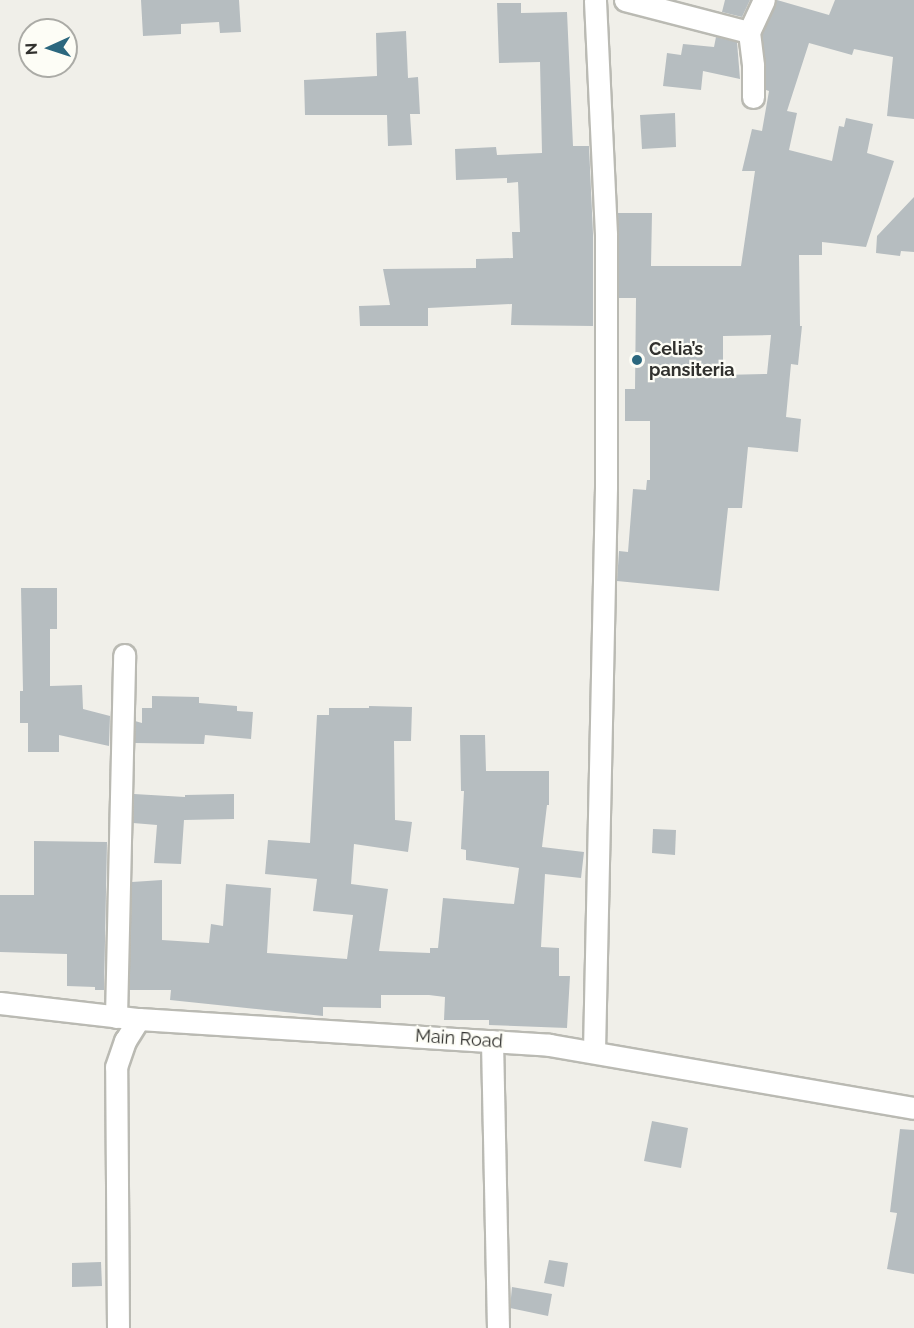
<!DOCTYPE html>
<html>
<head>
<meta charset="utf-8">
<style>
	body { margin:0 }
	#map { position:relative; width:914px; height:1328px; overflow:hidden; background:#f0efe9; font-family:Raleway,sans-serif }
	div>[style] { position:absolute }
	.building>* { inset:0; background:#b6bdc0 }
	.roads { filter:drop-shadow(2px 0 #babab3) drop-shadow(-2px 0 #babab3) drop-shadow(0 2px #babab3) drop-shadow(0 -2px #babab3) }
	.minor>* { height:21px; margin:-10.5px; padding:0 10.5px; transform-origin:10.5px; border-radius:10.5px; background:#fff }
	.dots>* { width:16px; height:16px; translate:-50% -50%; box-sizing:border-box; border:3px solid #fdfdf6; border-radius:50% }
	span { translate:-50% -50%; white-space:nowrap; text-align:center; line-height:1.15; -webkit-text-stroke:4.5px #fdfdf6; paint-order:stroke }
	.poi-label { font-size:18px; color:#31312e; font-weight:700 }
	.left { translate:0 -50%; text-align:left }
	.street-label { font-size:18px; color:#31312e }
	.north { position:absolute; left:18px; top:18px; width:60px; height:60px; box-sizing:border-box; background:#fdfdf6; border:2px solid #ababa6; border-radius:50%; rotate:267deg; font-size:16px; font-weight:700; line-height:24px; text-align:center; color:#31312e }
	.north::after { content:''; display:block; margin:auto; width:21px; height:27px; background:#2b677e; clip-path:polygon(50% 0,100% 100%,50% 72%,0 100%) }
</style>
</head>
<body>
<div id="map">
	<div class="building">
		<div style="clip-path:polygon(141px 0,239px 0,241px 32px,220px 33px,219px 22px,181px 24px,181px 34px,143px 36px)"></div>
		<div style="clip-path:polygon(725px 0,750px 0,742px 17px,722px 12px)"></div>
		<div style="clip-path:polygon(evenodd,777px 0,829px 15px,835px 0,914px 0,914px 119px,887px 116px,893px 57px,854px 49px,852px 55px,809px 43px,787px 111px,797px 113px,789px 150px,832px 161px,839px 126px,844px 127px,846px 118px,873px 124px,867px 153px,894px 161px,866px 247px,822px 242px,822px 255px,799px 255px,800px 326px,802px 326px,798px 365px,791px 364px,786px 417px,801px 419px,798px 452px,748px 447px,742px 508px,728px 508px,719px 591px,617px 581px,619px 551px,628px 552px,633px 489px,646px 490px,647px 480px,650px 480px,650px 421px,625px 421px,625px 389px,635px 389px,636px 298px,619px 298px,618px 213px,652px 213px,651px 266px,741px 266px,755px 171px,742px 171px,752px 129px,762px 131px,769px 91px,766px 90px,762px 34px,777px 0,771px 335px,767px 374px,723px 375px,723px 336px,771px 335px)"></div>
		<div style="clip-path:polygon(497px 3px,521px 3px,521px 13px,567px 12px,573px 146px,589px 146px,593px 234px,593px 326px,511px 325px,512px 304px,428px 308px,428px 326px,360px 326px,359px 306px,390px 305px,383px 269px,476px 268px,476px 259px,513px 258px,512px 232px,520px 232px,518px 182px,507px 183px,507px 178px,456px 180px,455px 149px,496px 147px,497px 155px,542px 153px,540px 62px,499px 63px)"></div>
		<div style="clip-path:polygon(406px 31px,408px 78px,418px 77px,420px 114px,410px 114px,412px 145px,388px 146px,387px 115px,305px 115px,304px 80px,377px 76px,376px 33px)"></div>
		<div style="clip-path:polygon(716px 37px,737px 42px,740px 79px,703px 71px,701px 90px,663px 86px,667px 53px,681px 55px,683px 44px,714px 47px)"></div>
		<div style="clip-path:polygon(675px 113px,676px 147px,642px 149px,640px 115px)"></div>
		<div style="clip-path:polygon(914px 197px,914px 252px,901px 251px,900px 256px,876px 253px,877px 236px)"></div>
		<div style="clip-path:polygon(21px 588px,57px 588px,57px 629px,50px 629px,50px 686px,82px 685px,83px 709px,110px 716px,109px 746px,59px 735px,59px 752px,28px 752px,28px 723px,20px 723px,20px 691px,23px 691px)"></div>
		<div style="clip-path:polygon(152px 696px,199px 697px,199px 703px,237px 706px,237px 711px,253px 712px,251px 739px,205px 735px,204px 744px,135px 743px,135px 721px,142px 723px,142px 708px,152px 708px)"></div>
		<div style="clip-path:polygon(369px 706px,412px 707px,411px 741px,394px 741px,395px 820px,412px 822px,408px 852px,354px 844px,351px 884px,388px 889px,379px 951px,430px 953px,430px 948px,438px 948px,443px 898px,514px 904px,519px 868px,466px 860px,466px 850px,461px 849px,464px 791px,461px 791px,460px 735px,485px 735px,486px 771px,549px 771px,549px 805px,547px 805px,542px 847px,584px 852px,581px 878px,545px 874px,541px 947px,559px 948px,559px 976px,570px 976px,567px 1028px,489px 1025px,489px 1020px,444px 1020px,445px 997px,429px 995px,381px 995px,381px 1008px,323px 1007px,323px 1016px,170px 1000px,171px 990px,129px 990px,132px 882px,162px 880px,162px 940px,209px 943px,211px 924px,223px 926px,226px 884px,271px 888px,267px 953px,347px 959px,353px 915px,313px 911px,317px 879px,265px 874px,268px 840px,310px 843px,317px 715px,329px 715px,329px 708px,369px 708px)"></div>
		<div style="clip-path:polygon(134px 794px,185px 797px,185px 795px,234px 794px,234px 819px,184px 820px,181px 864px,154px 863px,157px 825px,133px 823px)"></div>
		<div style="clip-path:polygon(653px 829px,676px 830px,675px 855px,652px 853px)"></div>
		<div style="clip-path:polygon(34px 841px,107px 842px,104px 990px,95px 990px,95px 987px,67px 986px,67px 954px,0 952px,0 895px,34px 895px)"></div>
		<div style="clip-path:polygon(652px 1121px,688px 1128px,681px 1168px,644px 1161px)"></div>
		<div style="clip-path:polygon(900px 1129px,914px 1130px,914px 1274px,887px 1269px,897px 1213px,890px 1212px)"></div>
		<div style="clip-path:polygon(549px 1260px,568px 1263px,564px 1287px,544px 1283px)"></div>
		<div style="clip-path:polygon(101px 1262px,102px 1286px,72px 1287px,72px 1263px)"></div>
		<div style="clip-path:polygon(512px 1287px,552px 1294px,548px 1316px,510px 1308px)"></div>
	</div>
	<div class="roads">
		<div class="minor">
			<div style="left:625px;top:0;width:128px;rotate:14.5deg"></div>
			<div style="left:749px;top:32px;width:35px;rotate:-65deg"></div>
			<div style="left:749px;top:32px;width:33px;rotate:83deg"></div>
			<div style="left:753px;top:65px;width:32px;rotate:90deg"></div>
			<div style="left:0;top:1003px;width:140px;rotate:6.6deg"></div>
			<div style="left:139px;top:1019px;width:411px;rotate:3.6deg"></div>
			<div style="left:549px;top:1045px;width:370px;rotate:9.8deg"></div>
			<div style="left:116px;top:1017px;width:362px;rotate:-88.7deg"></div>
			<div style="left:492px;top:1041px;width:287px;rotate:88.8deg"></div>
			<div style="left:594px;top:1051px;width:564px;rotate:-88.78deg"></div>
			<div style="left:606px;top:487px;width:253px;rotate:-90deg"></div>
			<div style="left:606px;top:234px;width:234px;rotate:-92.7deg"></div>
			<div style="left:118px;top:1328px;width:261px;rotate:-90.4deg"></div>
			<div style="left:116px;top:1067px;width:28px;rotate:-71deg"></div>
			<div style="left:125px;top:1041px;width:26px;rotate:-58deg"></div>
		</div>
	</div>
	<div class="dots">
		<div style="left:637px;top:360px;background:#2b677e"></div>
	</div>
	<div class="poi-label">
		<span class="left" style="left:649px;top:360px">Celia’s<br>pansiteria</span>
	</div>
	<div class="street-label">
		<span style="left:459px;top:1039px;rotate:4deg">Main Road</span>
	</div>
	<div class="north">N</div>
</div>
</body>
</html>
